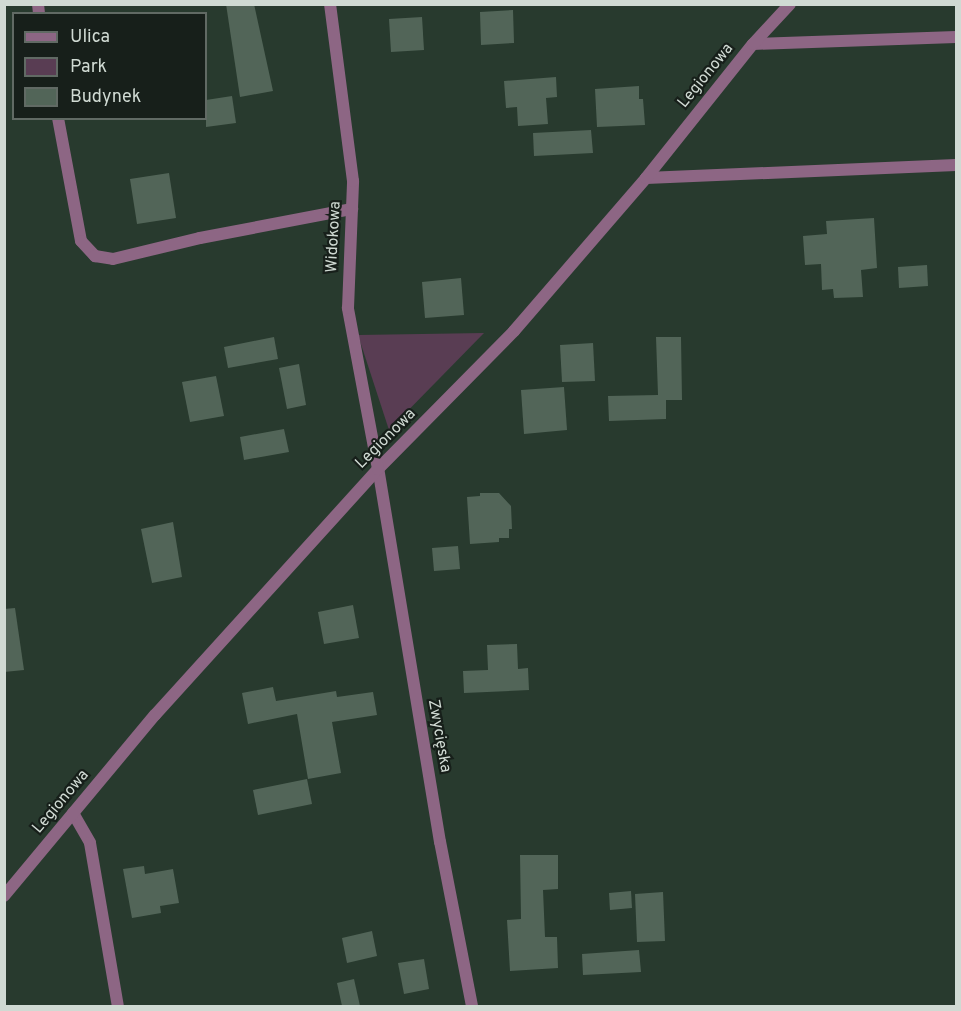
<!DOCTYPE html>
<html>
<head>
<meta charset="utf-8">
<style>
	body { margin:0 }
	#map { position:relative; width:961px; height:1011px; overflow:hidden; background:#283a2e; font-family:Overpass,sans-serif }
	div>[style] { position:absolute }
	.green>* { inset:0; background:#593d53 }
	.building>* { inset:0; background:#526558 }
	.service>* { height:12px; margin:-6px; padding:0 6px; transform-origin:6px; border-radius:6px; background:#8d6684 }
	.minor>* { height:12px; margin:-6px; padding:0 6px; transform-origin:6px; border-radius:6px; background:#8d6684 }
	.tertiary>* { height:12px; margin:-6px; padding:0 6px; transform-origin:6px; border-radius:6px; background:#8d6684 }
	span { translate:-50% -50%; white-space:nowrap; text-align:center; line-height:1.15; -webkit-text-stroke:4.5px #171f1a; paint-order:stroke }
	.street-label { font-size:16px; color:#d0dad3 }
	.frame { position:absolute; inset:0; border:6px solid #d0dad3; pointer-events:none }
	.legend { position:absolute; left:12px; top:12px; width:195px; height:108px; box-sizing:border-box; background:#171f1a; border:2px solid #616a64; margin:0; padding:8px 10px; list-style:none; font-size:18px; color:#d0dad3 }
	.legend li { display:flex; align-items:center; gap:12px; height:30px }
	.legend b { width:30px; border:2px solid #616a64 }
</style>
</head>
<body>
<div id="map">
	<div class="green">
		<div style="clip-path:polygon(484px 333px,389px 430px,358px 335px)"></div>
	</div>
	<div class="building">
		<div style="clip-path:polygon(226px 4px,254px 4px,273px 91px,240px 97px)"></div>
		<div style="clip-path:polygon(513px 10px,514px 43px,481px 45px,480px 12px)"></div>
		<div style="clip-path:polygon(422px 17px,424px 50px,391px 52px,389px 19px)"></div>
		<div style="clip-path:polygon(556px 77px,557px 97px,546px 98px,548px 124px,518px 126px,517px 107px,506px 108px,504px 81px)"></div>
		<div style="clip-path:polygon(639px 86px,639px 99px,643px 99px,645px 125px,597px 127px,595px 89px)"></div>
		<div style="clip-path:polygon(232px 96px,236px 123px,206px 127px,206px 100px)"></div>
		<div style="clip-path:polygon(591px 130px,593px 153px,534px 156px,533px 133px)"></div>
		<div style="clip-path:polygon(169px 173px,176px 218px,137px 224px,130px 179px)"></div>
		<div style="clip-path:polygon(874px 218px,877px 268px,861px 270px,863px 297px,834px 298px,833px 289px,822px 290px,821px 264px,805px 265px,803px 236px,827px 234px,826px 221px)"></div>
		<div style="clip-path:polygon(927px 265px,928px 286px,899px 288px,898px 267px)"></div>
		<div style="clip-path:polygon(461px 278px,464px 315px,425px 318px,422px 282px)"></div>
		<div style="clip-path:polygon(274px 337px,278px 359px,228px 368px,224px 347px)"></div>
		<div style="clip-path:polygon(656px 337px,681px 337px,682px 400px,666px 400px,666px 419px,609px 421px,608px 396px,658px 395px)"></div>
		<div style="clip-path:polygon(593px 343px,595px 381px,562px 382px,560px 345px)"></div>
		<div style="clip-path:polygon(299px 364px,306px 405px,287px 409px,279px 368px)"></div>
		<div style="clip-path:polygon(216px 376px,224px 416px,190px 422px,182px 382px)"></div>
		<div style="clip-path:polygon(564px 387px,567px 430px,524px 434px,521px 390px)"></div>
		<div style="clip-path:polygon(284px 429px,289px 452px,244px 460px,240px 437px)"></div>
		<div style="clip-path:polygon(480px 493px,499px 493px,511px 506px,512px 529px,509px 529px,509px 538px,499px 538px,499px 542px,470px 544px,467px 497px,480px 496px)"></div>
		<div style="clip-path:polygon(173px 522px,182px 577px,152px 583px,141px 529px)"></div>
		<div style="clip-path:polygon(458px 546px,460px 569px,434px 571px,432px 548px)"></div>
		<div style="clip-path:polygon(353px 605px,359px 638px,324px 644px,318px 612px)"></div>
		<div style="clip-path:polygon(15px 608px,24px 670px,4px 672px,4px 609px)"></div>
		<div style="clip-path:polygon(517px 644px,518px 669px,528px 668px,529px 690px,464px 693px,463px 671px,488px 670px,487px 645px)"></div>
		<div style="clip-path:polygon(273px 687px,276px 701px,336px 691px,337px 697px,373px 692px,377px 715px,332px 722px,341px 773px,308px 779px,297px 714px,248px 724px,242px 693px)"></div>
		<div style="clip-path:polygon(307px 779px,312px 804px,258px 815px,253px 790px)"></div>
		<div style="clip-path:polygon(520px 855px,558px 855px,558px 889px,543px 890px,545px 937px,557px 937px,558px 968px,510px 971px,507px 920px,521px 919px)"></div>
		<div style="clip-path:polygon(144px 866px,145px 874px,173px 869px,179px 903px,160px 906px,161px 913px,132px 918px,123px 869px)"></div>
		<div style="clip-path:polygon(631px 891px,632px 908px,610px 910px,609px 893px)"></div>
		<div style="clip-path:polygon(663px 892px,665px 941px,637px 942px,635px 894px)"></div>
		<div style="clip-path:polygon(372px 931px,377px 956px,347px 963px,342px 938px)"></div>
		<div style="clip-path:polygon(639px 950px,641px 972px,583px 975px,582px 954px)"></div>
		<div style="clip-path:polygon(424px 959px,429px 989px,404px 994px,398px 963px)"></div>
		<div style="clip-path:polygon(354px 979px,360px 1006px,342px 1006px,337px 983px)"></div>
	</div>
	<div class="service">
		<div style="left:38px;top:4px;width:10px;rotate:84deg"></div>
		<div style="left:753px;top:44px;width:203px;rotate:-2deg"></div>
		<div style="left:58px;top:118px;width:125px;rotate:79.4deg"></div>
		<div style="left:81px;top:241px;width:21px;rotate:47deg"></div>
		<div style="left:95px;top:256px;width:18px;rotate:9deg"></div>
		<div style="left:113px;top:259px;width:89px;rotate:-13.6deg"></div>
		<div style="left:200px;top:238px;width:155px;rotate:-10.8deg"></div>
		<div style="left:646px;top:178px;width:310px;rotate:-2.4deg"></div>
		<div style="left:73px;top:813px;width:34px;rotate:60deg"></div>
		<div style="left:90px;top:843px;width:165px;rotate:80.3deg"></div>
	</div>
	<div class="minor">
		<div style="left:472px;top:1006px;width:167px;rotate:-101deg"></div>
		<div style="left:440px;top:842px;width:378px;rotate:-99.4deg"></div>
		<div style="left:378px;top:469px;width:194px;rotate:-45.4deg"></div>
		<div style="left:514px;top:331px;width:202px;rotate:-49.2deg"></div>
		<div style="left:646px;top:178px;width:171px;rotate:-51.4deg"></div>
		<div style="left:753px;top:44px;width:54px;rotate:-47.2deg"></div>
	</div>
	<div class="tertiary">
		<div style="left:4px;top:896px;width:236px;rotate:-50.2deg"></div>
		<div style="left:155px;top:715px;width:332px;rotate:-47.8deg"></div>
		<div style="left:378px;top:469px;width:164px;rotate:-100.6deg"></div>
		<div style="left:348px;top:308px;width:127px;rotate:-87.7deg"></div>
		<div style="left:353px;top:181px;width:178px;rotate:-97.4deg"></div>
	</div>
	<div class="street-label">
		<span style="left:706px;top:76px;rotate:-51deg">Legionowa</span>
		<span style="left:334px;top:237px;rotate:-87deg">Widokowa</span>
		<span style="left:386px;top:439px;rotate:-45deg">Legionowa</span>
		<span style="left:439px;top:736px;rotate:80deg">Zwycięska</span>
		<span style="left:61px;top:802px;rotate:-50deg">Legionowa</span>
	</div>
	<div class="frame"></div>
	<ul class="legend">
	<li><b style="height:8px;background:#8d6684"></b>Ulica</li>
	<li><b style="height:16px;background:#593d53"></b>Park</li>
	<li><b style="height:16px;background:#526558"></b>Budynek</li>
	</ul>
</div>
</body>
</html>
